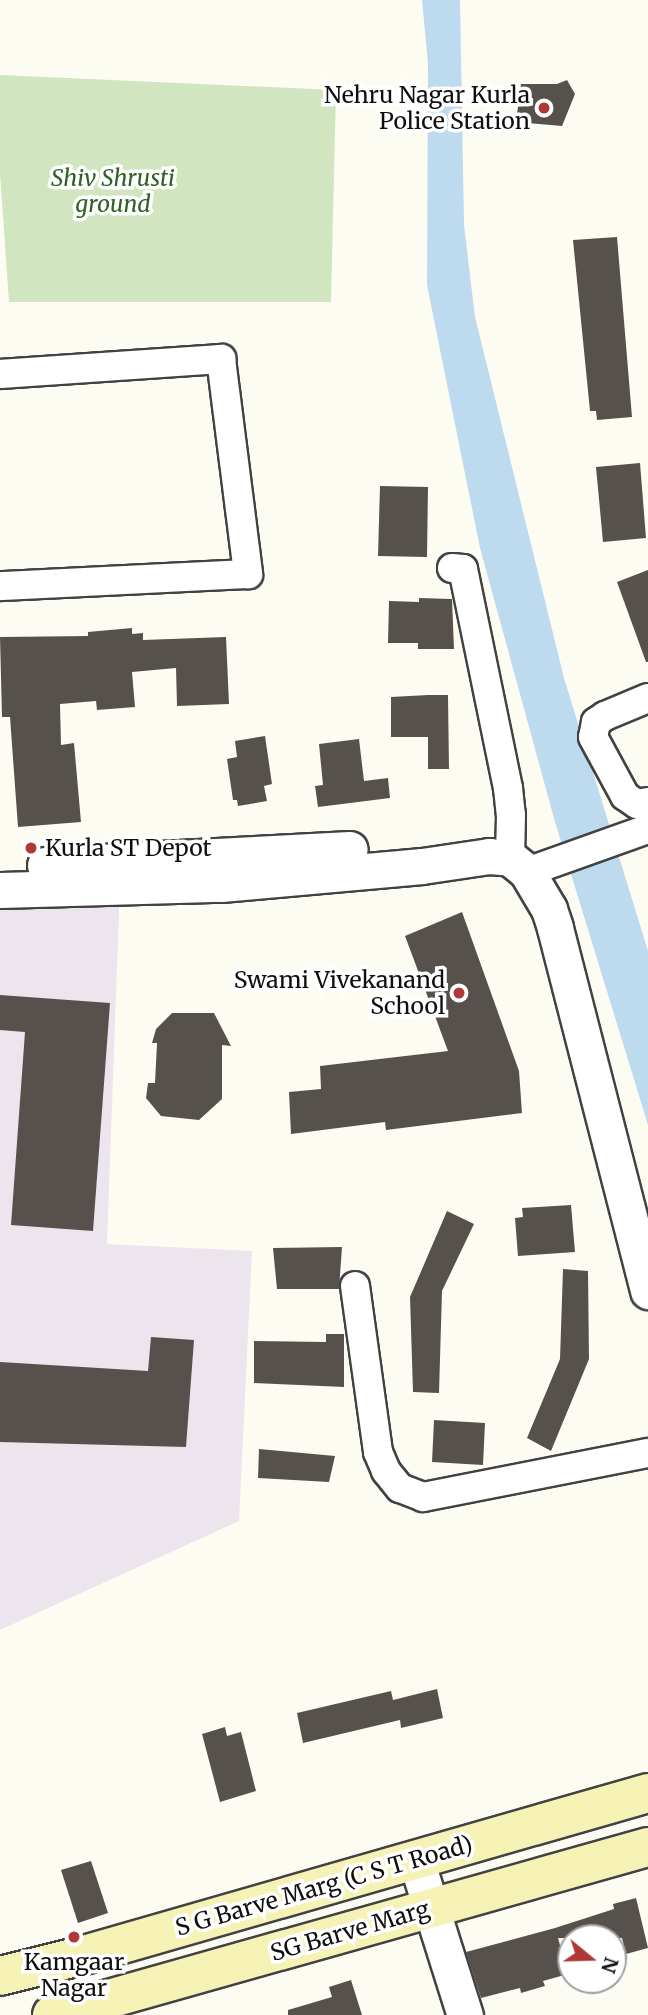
<!DOCTYPE html>
<html>
<head>
<meta charset="utf-8">
<style>
	body { margin:0 }
	#map { position:relative; width:648px; height:2015px; overflow:hidden; background:#fdfcf3; font-family:Merriweather,serif }
	div>[style] { position:absolute }
	.industrial>* { inset:0; background:#ece5ed }
	.green>* { inset:0; background:#d1e5c0 }
	.water>* { inset:0; background:#bddaef }
	.building>* { inset:0; background:#57514d }
	.roads { filter:drop-shadow(2px 0 #424242) drop-shadow(-2px 0 #424242) drop-shadow(0 2px #424242) drop-shadow(0 -2px #424242) }
	.minor>* { height:28px; margin:-14px; padding:0 14px; transform-origin:14px; border-radius:14px; background:#fff }
	.tertiary>* { height:35px; margin:-17.5px; padding:0 17.5px; transform-origin:17.5px; border-radius:17.5px; background:#fff }
	.secondary>* { height:38px; margin:-19px; padding:0 19px; transform-origin:19px; border-radius:19px; background:#f6f2b6 }
	.dots>* { width:19px; height:19px; translate:-50% -50%; box-sizing:border-box; border:4px solid #fff; border-radius:50% }
	span { translate:-50% -50%; white-space:nowrap; text-align:center; line-height:1.15; -webkit-text-stroke:7px #fff; paint-order:stroke }
	.poi-label { font-size:23px; color:#0f0f0f }
	.right { translate:-100% -50%; text-align:right }
	.left { translate:0 -50%; text-align:left }
	.park-label { font-size:23px; color:#2f6026; font-style:italic }
	.street-label { font-size:23px; color:#0f0f0f }
	.north { position:absolute; left:557px; top:1924px; width:70px; height:70px; box-sizing:border-box; background:#fff; border:2px solid #9f9f9f; border-radius:50%; rotate:109deg; font-size:19px; font-weight:700; line-height:28px; text-align:center; color:#0f0f0f }
	.north::after { content:''; display:block; margin:auto; width:24px; height:32px; background:#b03837; clip-path:polygon(50% 0,100% 100%,50% 72%,0 100%) }
</style>
</head>
<body>
<div id="map">
	<div class="industrial">
		<div style="clip-path:polygon(120px 884px,107px 1244px,252px 1251px,239px 1521px,0 1630px,0 892px)"></div>
	</div>
	<div class="green">
		<div style="clip-path:polygon(0 75px,336px 90px,331px 302px,9px 302px,0 173px)"></div>
	</div>
	<div class="water">
		<div style="clip-path:polygon(422px 0,460px 0,464px 225px,475px 317px,564px 678px,648px 951px,648px 1125px,555px 822px,480px 548px,427px 285px,428px 63px)"></div>
	</div>
	<div class="building">
		<div style="clip-path:polygon(567px 80px,575px 94px,562px 126px,516px 122px,521px 84px,557px 84px)"></div>
		<div style="clip-path:polygon(617px 237px,632px 417px,597px 420px,596px 411px,590px 411px,573px 240px)"></div>
		<div style="clip-path:polygon(640px 463px,646px 538px,603px 542px,596px 467px)"></div>
		<div style="clip-path:polygon(380px 486px,428px 487px,427px 557px,378px 556px)"></div>
		<div style="clip-path:polygon(648px 570px,648px 662px,646px 662px,617px 582px)"></div>
		<div style="clip-path:polygon(419px 598px,452px 599px,454px 649px,418px 649px,418px 643px,388px 643px,389px 601px,419px 602px)"></div>
		<div style="clip-path:polygon(132px 628px,132px 634px,143px 633px,143px 640px,226px 637px,229px 704px,177px 706px,176px 668px,132px 672px,135px 707px,97px 710px,96px 701px,60px 704px,61px 745px,74px 743px,81px 822px,18px 827px,10px 717px,2px 717px,0 637px,88px 636px,88px 632px)"></div>
		<div style="clip-path:polygon(428px 695px,448px 695px,449px 769px,428px 769px,428px 737px,391px 737px,391px 697px)"></div>
		<div style="clip-path:polygon(265px 736px,272px 784px,264px 786px,267px 801px,238px 806px,237px 800px,233px 800px,227px 759px,237px 757px,235px 741px)"></div>
		<div style="clip-path:polygon(359px 739px,364px 781px,388px 778px,390px 798px,318px 807px,315px 786px,323px 785px,319px 744px)"></div>
		<div style="clip-path:polygon(462px 912px,519px 1071px,522px 1113px,386px 1130px,385px 1122px,291px 1134px,289px 1092px,321px 1089px,320px 1066px,448px 1051px,405px 936px)"></div>
		<div style="clip-path:polygon(0 995px,110px 1003px,93px 1231px,11px 1225px,25px 1032px,0 1030px)"></div>
		<div style="clip-path:polygon(172px 1013px,214px 1013px,231px 1046px,222px 1045px,222px 1099px,199px 1120px,161px 1116px,146px 1098px,148px 1083px,155px 1083px,157px 1043px,152px 1043px,156px 1029px)"></div>
		<div style="clip-path:polygon(571px 1205px,575px 1252px,518px 1256px,515px 1218px,523px 1217px,522px 1208px)"></div>
		<div style="clip-path:polygon(447px 1211px,474px 1224px,442px 1291px,439px 1393px,413px 1392px,410px 1297px)"></div>
		<div style="clip-path:polygon(342px 1247px,339px 1289px,277px 1289px,273px 1248px)"></div>
		<div style="clip-path:polygon(563px 1269px,588px 1271px,589px 1359px,551px 1451px,527px 1438px,560px 1359px)"></div>
		<div style="clip-path:polygon(326px 1334px,344px 1334px,344px 1387px,254px 1383px,254px 1341px,326px 1342px)"></div>
		<div style="clip-path:polygon(151px 1337px,194px 1340px,186px 1447px,0 1442px,0 1362px,148px 1371px)"></div>
		<div style="clip-path:polygon(434px 1420px,485px 1423px,483px 1465px,432px 1462px)"></div>
		<div style="clip-path:polygon(259px 1449px,335px 1456px,329px 1482px,258px 1478px)"></div>
		<div style="clip-path:polygon(437px 1689px,443px 1718px,401px 1728px,400px 1720px,303px 1743px,297px 1713px,391px 1691px,393px 1700px)"></div>
		<div style="clip-path:polygon(225px 1727px,227px 1736px,241px 1732px,256px 1791px,220px 1802px,202px 1734px)"></div>
		<div style="clip-path:polygon(91px 1861px,108px 1913px,78px 1923px,61px 1870px)"></div>
		<div style="clip-path:polygon(636px 1898px,648px 1948px,626px 1954px,622px 1938px,558px 1938px,568px 1974px,543px 1981px,545px 1986px,521px 1993px,520px 1988px,481px 1998px,466px 1952px,555px 1928px,614px 1909px,613px 1904px)"></div>
		<div style="clip-path:polygon(351px 1980px,362px 2015px,288px 2015px,288px 2010px,332px 1997px,329px 1987px)"></div>
	</div>
	<div class="roads">
		<div class="minor">
			<div style="left:0;top:374px;width:222px;rotate:-3.9deg"></div>
			<div style="left:221px;top:359px;width:217px;rotate:82.8deg"></div>
			<div style="left:248px;top:574px;width:248px;rotate:177.2deg"></div>
			<div style="left:452px;top:568px;width:11px;rotate:5deg"></div>
			<div style="left:463px;top:569px;width:224px;rotate:78.4deg"></div>
			<div style="left:508px;top:788px;width:27px;rotate:84deg"></div>
			<div style="left:511px;top:815px;width:43px;rotate:91.3deg"></div>
			<div style="left:648px;top:698px;width:47px;rotate:157.3deg"></div>
			<div style="left:605px;top:716px;width:11px;rotate:146deg"></div>
			<div style="left:596px;top:722px;width:15px;rotate:101deg"></div>
			<div style="left:593px;top:737px;width:67px;rotate:61.5deg"></div>
			<div style="left:625px;top:796px;width:14px;rotate:34deg"></div>
			<div style="left:637px;top:804px;width:11px;rotate:-10deg"></div>
			<div style="left:527px;top:872px;width:128px;rotate:-19.6deg"></div>
			<div style="left:355px;top:1286px;width:168px;rotate:82.1deg"></div>
			<div style="left:378px;top:1452px;width:21px;rotate:67deg"></div>
			<div style="left:386px;top:1471px;width:22px;rotate:51deg"></div>
			<div style="left:400px;top:1488px;width:25px;rotate:21deg"></div>
			<div style="left:423px;top:1497px;width:229px;rotate:-11.1deg"></div>
		</div>
		<div class="tertiary">
			<div style="left:45px;top:865px;width:305px;rotate:-3deg"></div>
			<div style="left:0;top:890px;width:221px;rotate:-1.6deg"></div>
			<div style="left:221px;top:884px;width:202px;rotate:-5.1deg"></div>
			<div style="left:422px;top:866px;width:68px;rotate:-8.5deg"></div>
			<div style="left:489px;top:856px;width:21px;rotate:5deg"></div>
			<div style="left:510px;top:858px;width:22px;rotate:39deg"></div>
			<div style="left:527px;top:872px;width:43px;rotate:59.3deg"></div>
			<div style="left:549px;top:909px;width:20px;rotate:72deg"></div>
			<div style="left:555px;top:928px;width:375px;rotate:75.6deg"></div>
			<div style="left:416px;top:1860px;width:163px;rotate:72.5deg"></div>
		</div>
		<div class="secondary">
			<div style="left:0;top:1976px;width:87px;rotate:-14deg"></div>
			<div style="left:84px;top:1955px;width:587px;rotate:-16.03deg"></div>
			<div style="left:52px;top:2015px;width:619px;rotate:-15.74deg"></div>
		</div>
	</div>
	<div class="dots">
		<div style="left:544px;top:108px;background:#b03837"></div>
		<div style="left:31px;top:848px;background:#b03837"></div>
		<div style="left:459px;top:993px;background:#b03837"></div>
		<div style="left:74px;top:1937px;background:#b03837"></div>
	</div>
	<div class="poi-label">
		<span class="right" style="left:530px;top:108px">Nehru Nagar Kurla<br>Police Station</span>
		<span class="left" style="left:45px;top:848px">Kurla ST Depot</span>
		<span class="right" style="left:445px;top:993px">Swami Vivekanand<br>School</span>
		<span style="left:74px;top:1975px">Kamgaar<br>Nagar</span>
	</div>
	<div class="park-label">
		<span style="left:113px;top:191px">Shiv Shrusti<br>ground</span>
	</div>
	<div class="street-label">
		<span style="left:324px;top:1886px;rotate:-16deg">S G Barve Marg (C S T Road)</span>
		<span style="left:350px;top:1931px;rotate:-16deg">SG Barve Marg</span>
	</div>
	<div class="north">N</div>
</div>
</body>
</html>
